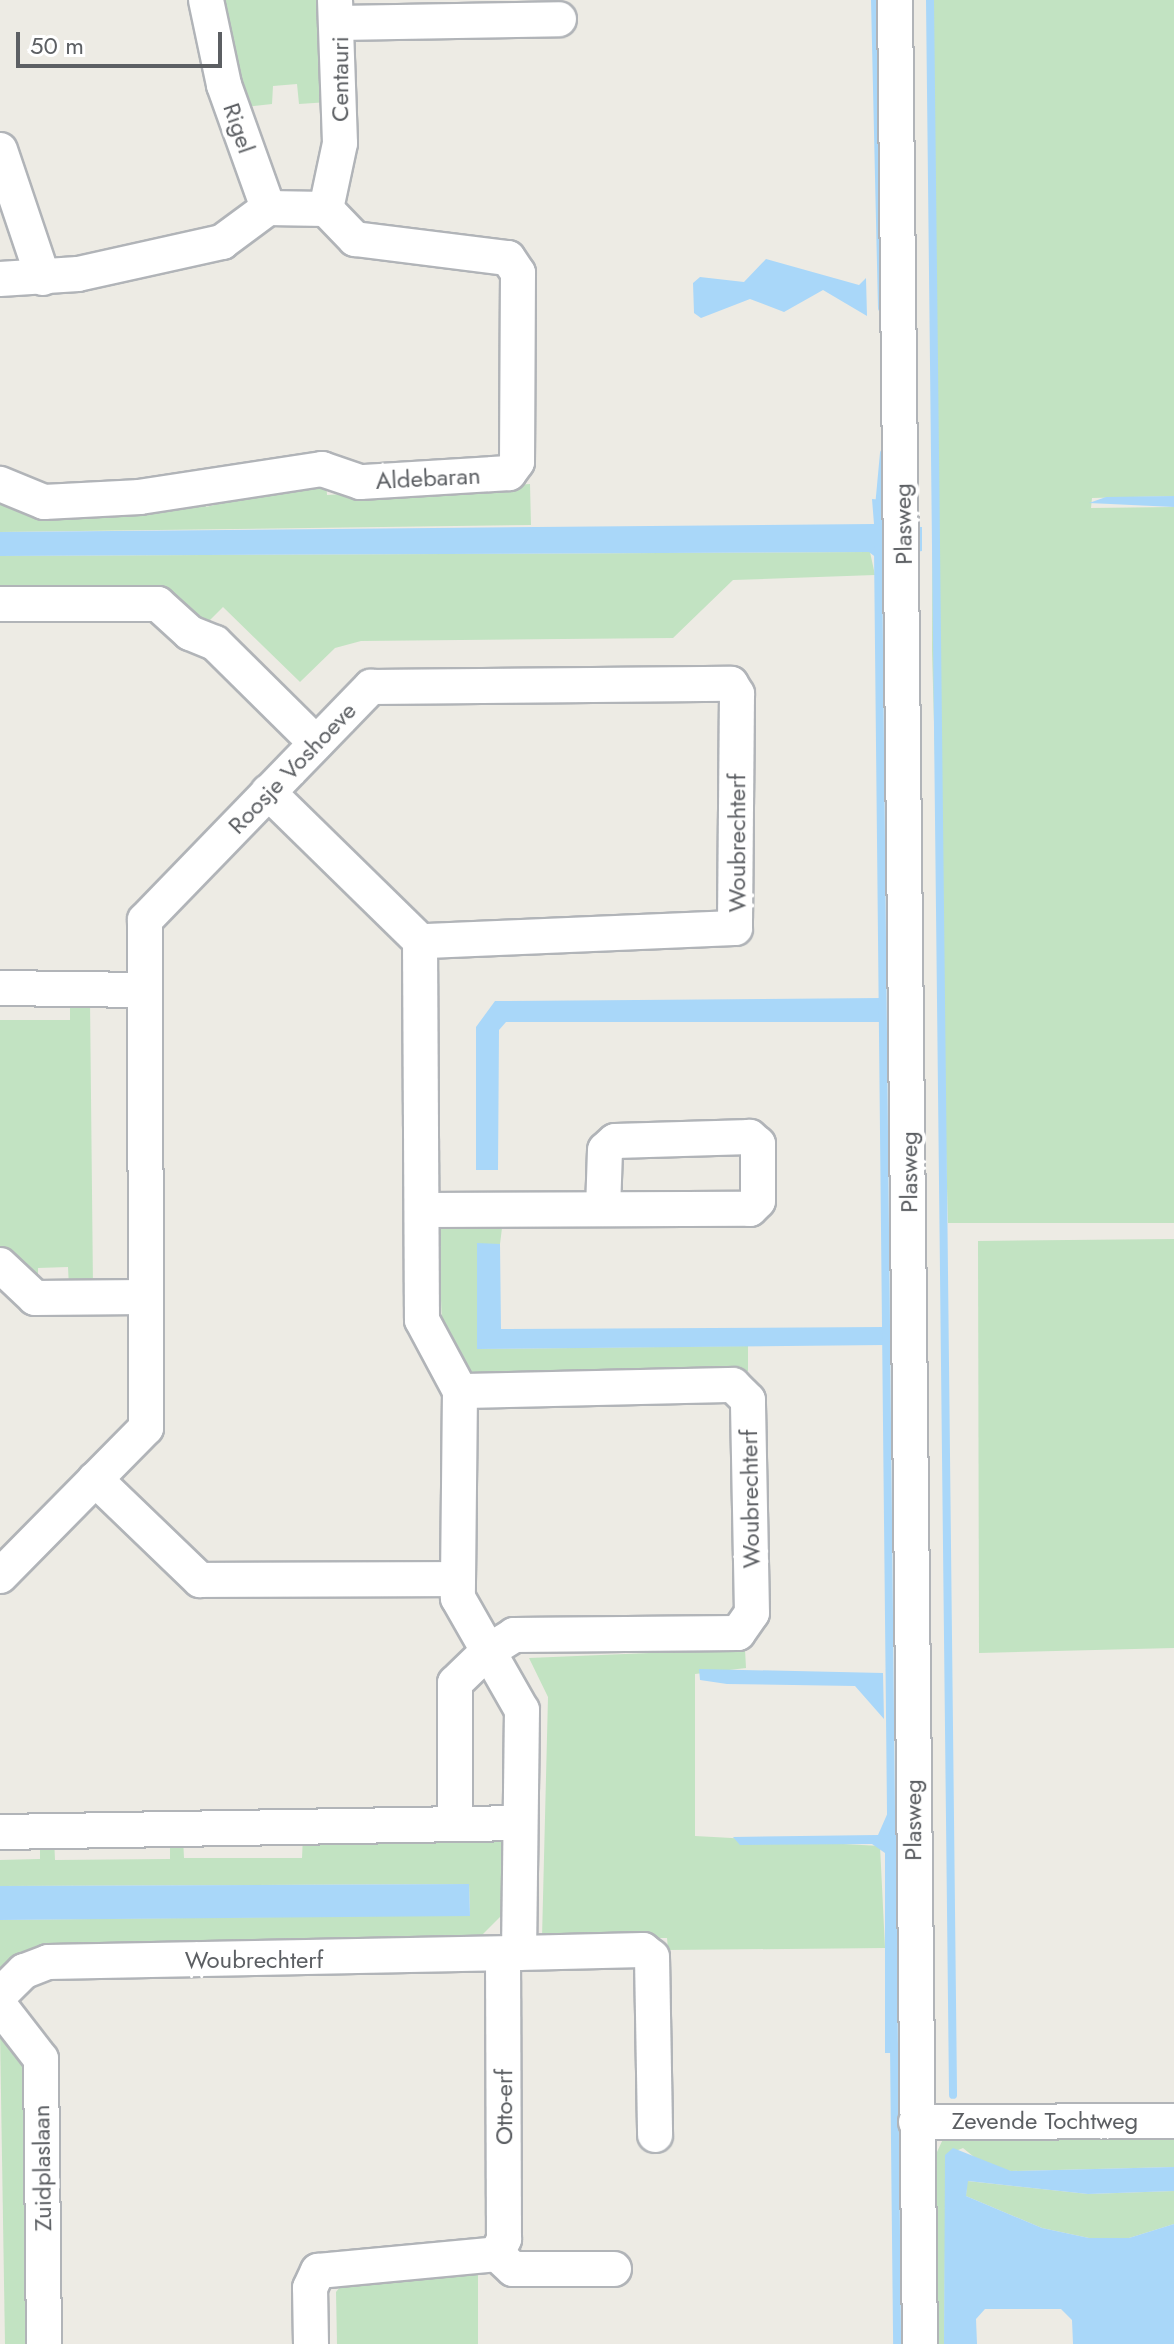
<!DOCTYPE html>
<html>
<head>
<meta charset="utf-8">
<style>
	body { margin:0 }
	#map { position:relative; width:1174px; height:2344px; overflow:hidden; background:#edebe4; font-family:Jost,sans-serif }
	div>[style] { position:absolute }
	.green>* { inset:0; background:#c2e3c2 }
	.water>* { inset:0; background:#a9d7f9 }
	.stream>* { height:8px; margin:-4px; padding:0 4px; transform-origin:4px; border-radius:4px; background:#a9d7f9 }
	.roads { filter:drop-shadow(2px 0 #b1b4b8) drop-shadow(-2px 0 #b1b4b8) drop-shadow(0 2px #b1b4b8) drop-shadow(0 -2px #b1b4b8) }
	.minor>* { height:34px; margin:-17px; padding:0 17px; transform-origin:17px; border-radius:17px; background:#fff }
	span { translate:-50% -50%; white-space:nowrap; text-align:center; line-height:1.15; -webkit-text-stroke:8px #fff; paint-order:stroke }
	.street-label { font-size:24px; color:#5c5f63 }
	.scale { position:absolute; left:16px; top:32px; width:206px; height:36px; box-sizing:border-box; border:4px solid #5c5f63; border-top:0; padding-left:10px; font-size:24px; line-height:28px; white-space:nowrap; color:#5c5f63; -webkit-text-stroke:6px #fff; paint-order:stroke }
</style>
</head>
<body>
<div id="map">
	<div class="green">
		<div style="clip-path:polygon(219px 0,325px 0,329px 102px,299px 104px,297px 84px,273px 86px,272px 104px,246px 107px)"></div>
		<div style="clip-path:polygon(934px 0,1174px 0,1174px 496px,1092px 498px,1091px 508px,1174px 507px,1174px 1223px,948px 1223px,932px 651px)"></div>
		<div style="clip-path:polygon(326px 478px,327px 495px,530px 484px,531px 525px,0 532px,0 493px,16px 511px,204px 499px,206px 507px)"></div>
		<div style="clip-path:polygon(870px 552px,875px 575px,733px 580px,673px 638px,361px 641px,335px 648px,300px 682px,223px 607px,208px 622px,0 595px,0 556px)"></div>
		<div style="clip-path:polygon(70px 998px,90px 999px,93px 1288px,69px 1288px,68px 1267px,38px 1268px,38px 1288px,0 1251px,0 1020px,70px 1020px)"></div>
		<div style="clip-path:polygon(503px 1220px,500px 1244px,477px 1244px,477px 1349px,748px 1346px,748px 1371px,467px 1375px,442px 1326px,438px 1221px)"></div>
		<div style="clip-path:polygon(1174px 1239px,1174px 1648px,979px 1653px,978px 1241px)"></div>
		<div style="clip-path:polygon(745px 1649px,746px 1668px,695px 1674px,695px 1836px,880px 1846px,885px 1948px,668px 1950px,667px 1938px,542px 1938px,548px 1697px,529px 1658px)"></div>
		<div style="clip-path:polygon(496px 1835px,503px 1842px,503px 1914px,481px 1936px,0 1979px,0 1920px,470px 1915px,469px 1884px,0 1886px,0 1860px,40px 1859px,40px 1838px,54px 1838px,55px 1860px,170px 1859px,170px 1837px,183px 1837px,184px 1858px,302px 1858px,303px 1836px,344px 1845px,345px 1836px)"></div>
		<div style="clip-path:polygon(0 2032px,25px 2052px,35px 2344px,5px 2344px)"></div>
		<div style="clip-path:polygon(1174px 2129px,1174px 2167px,1011px 2171px,985px 2166px,963px 2148px,946px 2155px,944px 2344px,932px 2344px,931px 2165px,943px 2139px)"></div>
		<div style="clip-path:polygon(967px 2181px,1088px 2194px,1174px 2191px,1174px 2224px,1129px 2238px,1089px 2238px,1042px 2228px,966px 2196px)"></div>
		<div style="clip-path:polygon(478px 2272px,478px 2344px,337px 2344px,336px 2292px,347px 2278px)"></div>
	</div>
	<div class="water">
		<div style="clip-path:polygon(766px 259px,859px 285px,866px 278px,867px 316px,823px 290px,784px 312px,750px 299px,701px 318px,694px 313px,693px 283px,700px 277px,744px 282px)"></div>
		<div style="clip-path:polygon(1174px 496px,1174px 507px,1089px 503px,1106px 497px)"></div>
		<div style="clip-path:polygon(872px 499px,884px 500px,884px 526px,922px 527px,922px 551px,878px 559px,869px 552px,0 556px,0 532px,874px 524px)"></div>
		<div style="clip-path:polygon(882px 998px,882px 1022px,506px 1022px,499px 1030px,498px 1170px,476px 1170px,476px 1027px,495px 1001px)"></div>
		<div style="clip-path:polygon(477px 1243px,500px 1244px,501px 1329px,885px 1327px,885px 1345px,477px 1349px)"></div>
		<div style="clip-path:polygon(699px 1669px,883px 1673px,884px 1719px,855px 1686px,727px 1684px,700px 1680px)"></div>
		<div style="clip-path:polygon(889px 1810px,896px 1813px,898px 2053px,885px 2053px,885px 1853px,872px 1844px,740px 1845px,733px 1837px,878px 1835px)"></div>
		<div style="clip-path:polygon(469px 1884px,470px 1916px,0 1920px,0 1886px)"></div>
		<div style="clip-path:polygon(953px 2148px,1011px 2171px,1174px 2167px,1174px 2191px,1088px 2194px,968px 2181px,966px 2196px,1042px 2228px,1089px 2238px,1129px 2238px,1174px 2224px,1174px 2344px,1073px 2344px,1072px 2320px,1061px 2309px,985px 2309px,976px 2319px,977px 2344px,944px 2344px,945px 2155px)"></div>
	</div>
	<div class="stream">
		<div style="left:875px;top:0;width:308px;rotate:88.7deg"></div>
		<div style="left:930px;top:0;width:2095px;rotate:89.37deg"></div>
		<div style="left:879px;top:507px;width:54px;rotate:-84.7deg"></div>
		<div style="left:878px;top:549px;width:1270px;rotate:89.41deg"></div>
		<div style="left:894px;top:2045px;width:299px;rotate:89.4deg"></div>
	</div>
	<div class="roads">
		<div class="minor">
			<div style="left:206px;top:0;width:87px;rotate:78deg"></div>
			<div style="left:224px;top:85px;width:131px;rotate:70.3deg"></div>
			<div style="left:895px;top:0;width:2344px;rotate:89.39deg"></div>
			<div style="left:340px;top:23px;width:219px;rotate:-1deg"></div>
			<div style="left:0;top:150px;width:135px;rotate:71.4deg"></div>
			<div style="left:326px;top:209px;width:67px;rotate:-78deg"></div>
			<div style="left:340px;top:143px;width:143px;rotate:-92deg"></div>
			<div style="left:0;top:279px;width:78px;rotate:-3.7deg"></div>
			<div style="left:78px;top:274px;width:148px;rotate:-12.5deg"></div>
			<div style="left:222px;top:242px;width:57px;rotate:-36.5deg"></div>
			<div style="left:268px;top:208px;width:58px;rotate:1deg"></div>
			<div style="left:326px;top:209px;width:42px;rotate:46deg"></div>
			<div style="left:355px;top:239px;width:154px;rotate:7.1deg"></div>
			<div style="left:508px;top:258px;width:18px;rotate:56deg"></div>
			<div style="left:518px;top:273px;width:189px;rotate:90.3deg"></div>
			<div style="left:517px;top:462px;width:14px;rotate:126deg"></div>
			<div style="left:509px;top:473px;width:149px;rotate:176.5deg"></div>
			<div style="left:360px;top:482px;width:40px;rotate:-161.1deg"></div>
			<div style="left:322px;top:469px;width:184px;rotate:171.3deg"></div>
			<div style="left:140px;top:497px;width:96px;rotate:177deg"></div>
			<div style="left:44px;top:502px;width:48px;rotate:-157.8deg"></div>
			<div style="left:0;top:604px;width:158px"></div>
			<div style="left:158px;top:604px;width:43px;rotate:42.2deg"></div>
			<div style="left:190px;top:633px;width:27px;rotate:22deg"></div>
			<div style="left:215px;top:643px;width:142px;rotate:44.7deg"></div>
			<div style="left:268px;top:792px;width:213px;rotate:44.4deg"></div>
			<div style="left:0;top:988px;width:142px;rotate:0.8deg"></div>
			<div style="left:423px;top:1210px;width:327px;rotate:-0.2deg"></div>
			<div style="left:750px;top:1209px;width:11px;rotate:-45deg"></div>
			<div style="left:758px;top:1201px;width:57px;rotate:-90deg"></div>
			<div style="left:758px;top:1144px;width:11px;rotate:-139deg"></div>
			<div style="left:750px;top:1137px;width:135px;rotate:178.3deg"></div>
			<div style="left:615px;top:1141px;width:13px;rotate:138deg"></div>
			<div style="left:605px;top:1150px;width:59px;rotate:91.9deg"></div>
			<div style="left:0;top:1265px;width:48px;rotate:43.3deg"></div>
			<div style="left:35px;top:1298px;width:109px;rotate:-0.5deg"></div>
			<div style="left:95px;top:1479px;width:146px;rotate:43.9deg"></div>
			<div style="left:200px;top:1580px;width:258px;rotate:-0.2deg"></div>
			<div style="left:0;top:1576px;width:208px;rotate:-45.4deg"></div>
			<div style="left:146px;top:1428px;width:508px;rotate:-90.11deg"></div>
			<div style="left:145px;top:920px;width:325px;rotate:-45.9deg"></div>
			<div style="left:371px;top:687px;width:360px;rotate:-0.5deg"></div>
			<div style="left:731px;top:684px;width:12px;rotate:59deg"></div>
			<div style="left:737px;top:694px;width:234px;rotate:90.5deg"></div>
			<div style="left:735px;top:928px;width:315px;rotate:177.6deg"></div>
			<div style="left:420px;top:941px;width:379px;rotate:89.7deg"></div>
			<div style="left:422px;top:1320px;width:81px;rotate:61.8deg"></div>
			<div style="left:460px;top:1391px;width:207px;rotate:90.6deg"></div>
			<div style="left:458px;top:1598px;width:129px;rotate:60.3deg"></div>
			<div style="left:522px;top:1710px;width:243px;rotate:90.7deg"></div>
			<div style="left:519px;top:1953px;width:471px;rotate:178.9deg"></div>
			<div style="left:48px;top:1962px;width:26px;rotate:159deg"></div>
			<div style="left:24px;top:1971px;width:34px;rotate:135deg"></div>
			<div style="left:455px;top:1823px;width:140px;rotate:-90deg"></div>
			<div style="left:455px;top:1683px;width:45px;rotate:-44.1deg"></div>
			<div style="left:487px;top:1652px;width:32px;rotate:-32deg"></div>
			<div style="left:514px;top:1635px;width:224px;rotate:-0.5deg"></div>
			<div style="left:738px;top:1633px;width:24px;rotate:-55deg"></div>
			<div style="left:752px;top:1613px;width:213px;rotate:-91.1deg"></div>
			<div style="left:748px;top:1400px;width:21px;rotate:-135deg"></div>
			<div style="left:733px;top:1385px;width:273px;rotate:178.7deg"></div>
			<div style="left:0;top:1832px;width:519px;rotate:-0.99deg"></div>
			<div style="left:519px;top:1953px;width:124px;rotate:-1.4deg"></div>
			<div style="left:643px;top:1950px;width:11px;rotate:38deg"></div>
			<div style="left:652px;top:1957px;width:178px;rotate:89deg"></div>
			<div style="left:0;top:2006px;width:67px;rotate:52.3deg"></div>
			<div style="left:41px;top:2059px;width:285px;rotate:89.4deg"></div>
			<div style="left:916px;top:2122px;width:258px;rotate:-0.2deg"></div>
			<div style="left:497px;top:2254px;width:22px;rotate:43deg"></div>
			<div style="left:513px;top:2269px;width:101px"></div>
			<div style="left:311px;top:2344px;width:56px;rotate:-91deg"></div>
			<div style="left:310px;top:2288px;width:19px;rotate:-65deg"></div>
			<div style="left:318px;top:2271px;width:180px;rotate:-5.4deg"></div>
			<div style="left:497px;top:2254px;width:17px;rotate:-65deg"></div>
			<div style="left:504px;top:2239px;width:281px;rotate:-90.2deg"></div>
		</div>
	</div>
	<div class="street-label">
		<span style="left:340px;top:79px;rotate:-90deg">Centauri</span>
		<span style="left:239px;top:128px;rotate:71deg">Rigel</span>
		<span style="left:428px;top:478px;rotate:-3deg">Aldebaran</span>
		<span style="left:903px;top:524px;rotate:-91deg">Plasweg</span>
		<span style="left:292px;top:768px;rotate:-46deg">Roosje Voshoeve</span>
		<span style="left:737px;top:843px;rotate:-90deg">Woubrechterf</span>
		<span style="left:909px;top:1172px;rotate:-90deg">Plasweg</span>
		<span style="left:750px;top:1499px;rotate:-91deg">Woubrechterf</span>
		<span style="left:913px;top:1820px;rotate:-90deg">Plasweg</span>
		<span style="left:254px;top:1960px">Woubrechterf</span>
		<span style="left:504px;top:2107px;rotate:-90deg">Otto-erf</span>
		<span style="left:1045px;top:2121px">Zevende Tochtweg</span>
		<span style="left:42px;top:2168px;rotate:-91deg">Zuidplaslaan</span>
	</div>
	<div class="scale">50 m</div>
</div>
</body>
</html>
